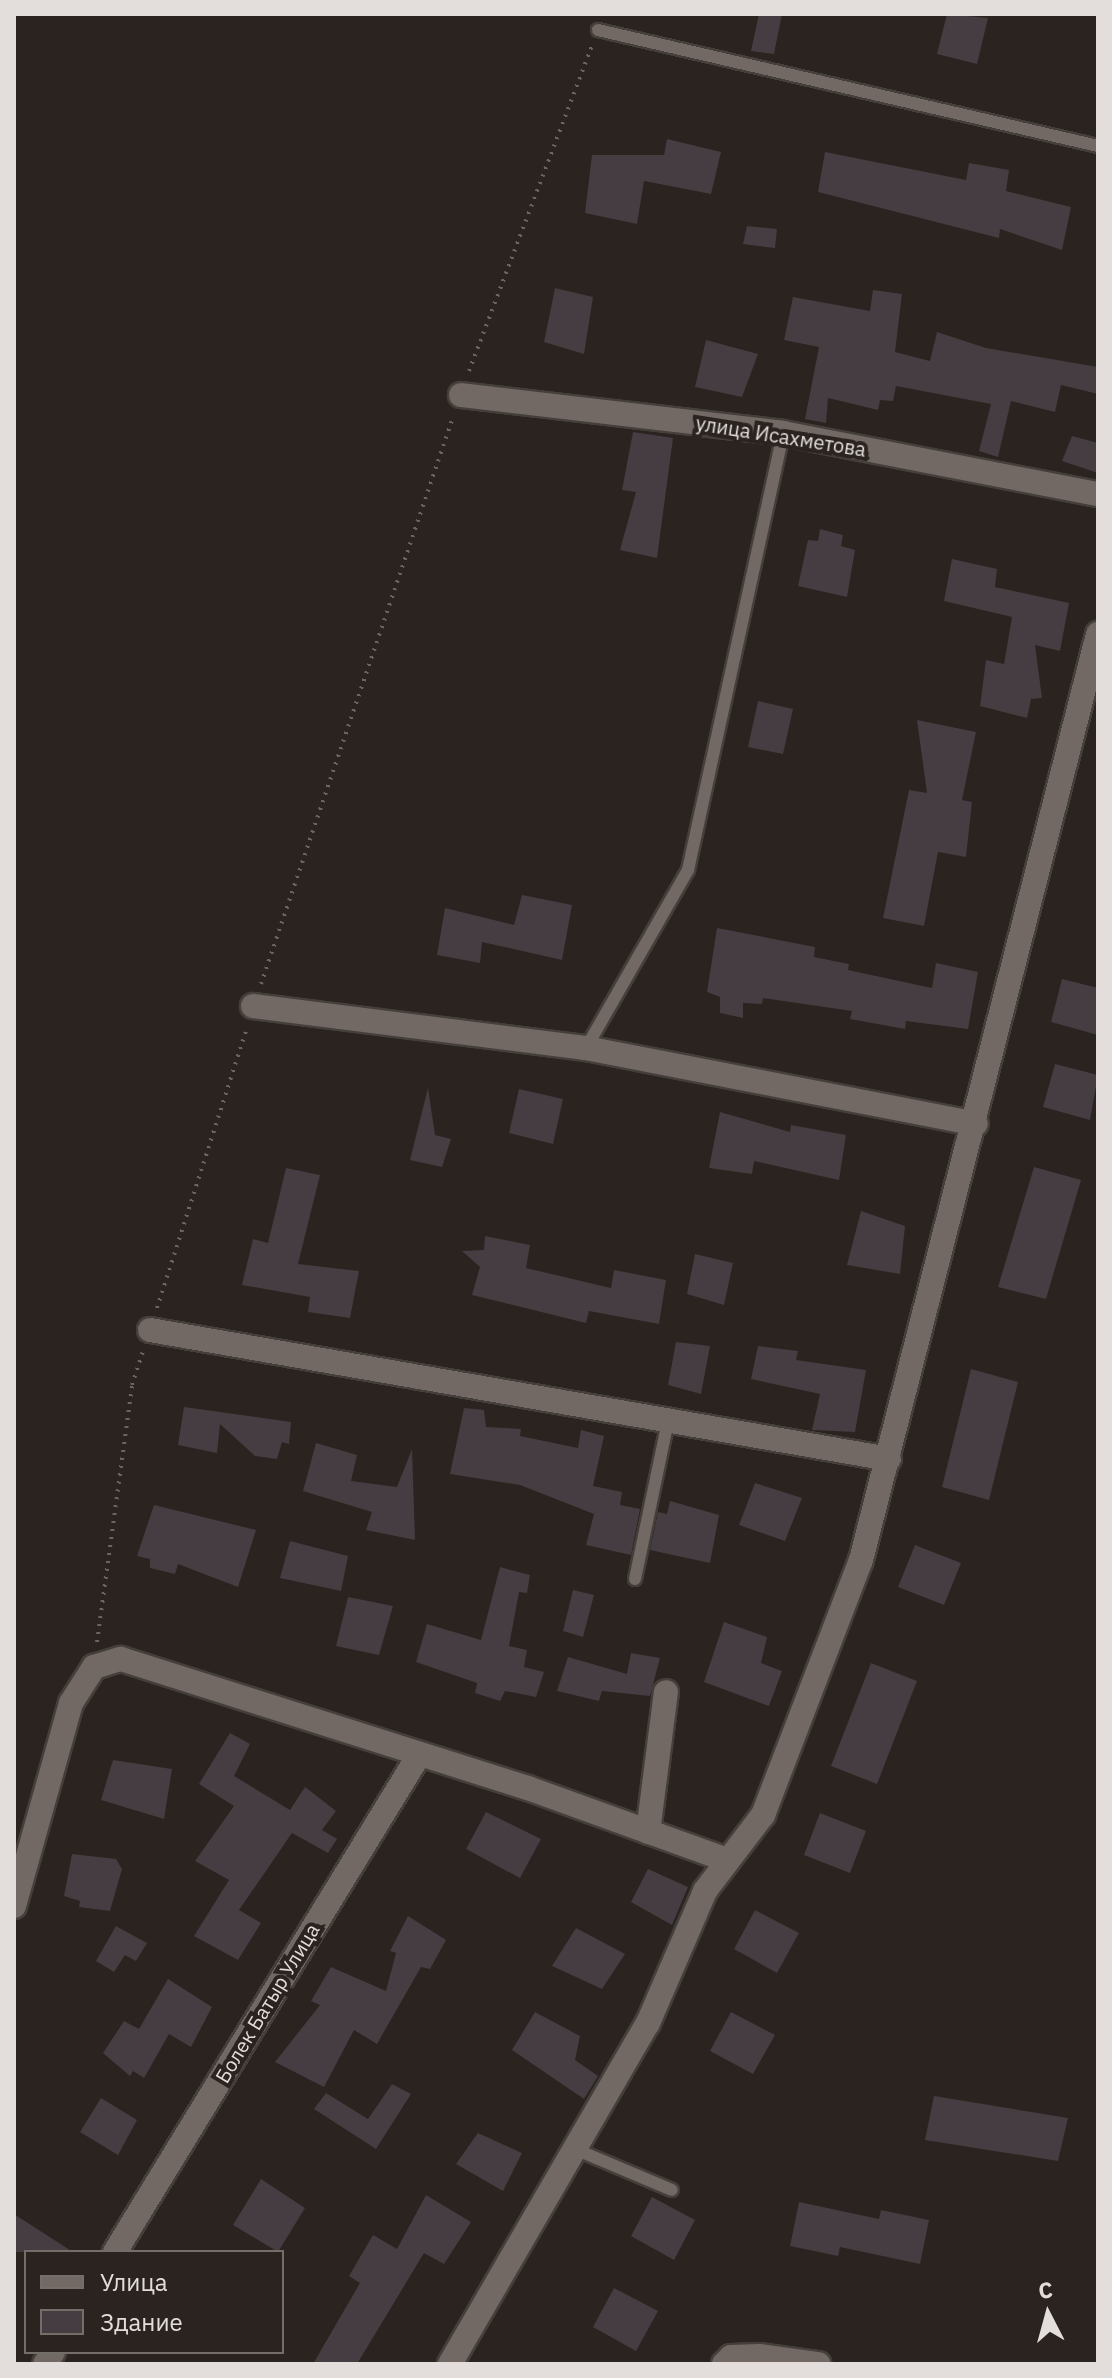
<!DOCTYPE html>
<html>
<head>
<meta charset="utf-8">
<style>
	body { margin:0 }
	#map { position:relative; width:1112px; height:2378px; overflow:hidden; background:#2a231f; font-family:"IBM Plex Sans",sans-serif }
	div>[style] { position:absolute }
	.building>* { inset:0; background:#453d41 }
	.path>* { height:4px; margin-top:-2px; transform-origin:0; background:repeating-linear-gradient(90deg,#6b6562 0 2px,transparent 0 8px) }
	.roads { filter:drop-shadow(2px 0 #453f3b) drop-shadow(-2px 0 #453f3b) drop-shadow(0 2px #453f3b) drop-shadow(0 -2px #453f3b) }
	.lane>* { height:12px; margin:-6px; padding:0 6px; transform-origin:6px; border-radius:6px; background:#726964 }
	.street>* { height:24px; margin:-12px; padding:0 12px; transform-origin:12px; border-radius:12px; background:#726964 }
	span { translate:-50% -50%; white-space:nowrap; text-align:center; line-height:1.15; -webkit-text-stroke:8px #2a231f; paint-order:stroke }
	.street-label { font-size:20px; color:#e3dedb }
	.frame { position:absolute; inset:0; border:16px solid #e3dedb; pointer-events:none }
	.legend { position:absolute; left:24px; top:2250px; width:260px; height:104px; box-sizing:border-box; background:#2a231f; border:2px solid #746e6a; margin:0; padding:10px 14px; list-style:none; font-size:24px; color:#e3dedb }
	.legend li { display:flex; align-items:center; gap:16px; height:40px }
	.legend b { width:40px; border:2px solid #746e6a }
	.north { position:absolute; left:1008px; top:2274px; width:80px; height:80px; -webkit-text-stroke:6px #2a231f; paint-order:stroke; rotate:354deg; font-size:22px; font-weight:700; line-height:32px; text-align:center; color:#e3dedb }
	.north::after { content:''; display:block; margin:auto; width:28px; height:36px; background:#e3dedb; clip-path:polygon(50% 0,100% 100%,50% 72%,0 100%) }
</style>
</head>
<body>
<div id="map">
	<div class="building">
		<div style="clip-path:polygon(759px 14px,782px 14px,774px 54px,751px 51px)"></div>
		<div style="clip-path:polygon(947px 14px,988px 18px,977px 64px,937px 54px)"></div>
		<div style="clip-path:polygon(667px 139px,721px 152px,711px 194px,644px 181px,637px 224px,585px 213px,592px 155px,664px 155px)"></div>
		<div style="clip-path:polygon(825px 152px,966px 180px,969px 163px,1009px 170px,1006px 191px,1071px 207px,1062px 250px,1000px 229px,999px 238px,818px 192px)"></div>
		<div style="clip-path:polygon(747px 226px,777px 229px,775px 248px,743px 244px)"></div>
		<div style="clip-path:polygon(555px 288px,593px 297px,584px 354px,544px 342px)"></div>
		<div style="clip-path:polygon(873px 290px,902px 294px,895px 352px,930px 361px,937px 332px,986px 348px,1098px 367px,1098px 394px,1061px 385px,1055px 412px,1011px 401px,998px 457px,979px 451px,991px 404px,896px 386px,893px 401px,880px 400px,878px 410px,828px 398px,826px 423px,805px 419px,819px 347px,784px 340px,793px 297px,870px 311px)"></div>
		<div style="clip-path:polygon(706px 340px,758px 354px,742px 397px,695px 387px)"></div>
		<div style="clip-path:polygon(633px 432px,673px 438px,657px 558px,620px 550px,636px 492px,622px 490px)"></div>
		<div style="clip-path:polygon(1072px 436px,1098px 443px,1098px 473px,1062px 461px)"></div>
		<div style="clip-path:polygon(820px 529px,843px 535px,841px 546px,855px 550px,847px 597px,798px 586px,808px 540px,818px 541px)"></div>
		<div style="clip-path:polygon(952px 559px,997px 569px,995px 587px,1069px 603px,1060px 651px,1035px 645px,1042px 698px,1031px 699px,1027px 718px,980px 706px,986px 660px,1004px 664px,1012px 617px,944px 601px)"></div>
		<div style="clip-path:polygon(758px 701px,793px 709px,783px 754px,748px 747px)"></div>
		<div style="clip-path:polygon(917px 720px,976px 732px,962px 800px,972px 802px,966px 857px,938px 852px,924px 926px,883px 918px,909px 790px,927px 793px)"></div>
		<div style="clip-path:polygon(522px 895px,572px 905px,562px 960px,482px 942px,480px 963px,437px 955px,445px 908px,514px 925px)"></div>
		<div style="clip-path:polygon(717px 928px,815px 947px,814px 957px,849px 964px,848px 970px,932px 988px,936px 963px,978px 972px,968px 1029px,906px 1021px,905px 1029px,850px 1019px,852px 1011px,763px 998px,762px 1004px,743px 1003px,743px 1018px,720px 1013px,720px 997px,707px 992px)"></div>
		<div style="clip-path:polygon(1062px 979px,1098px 988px,1098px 1035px,1051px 1022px)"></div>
		<div style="clip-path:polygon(1055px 1064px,1098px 1075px,1090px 1120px,1043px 1107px)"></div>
		<div style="clip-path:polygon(428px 1088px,435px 1135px,451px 1139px,442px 1167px,410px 1160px)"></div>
		<div style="clip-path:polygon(519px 1089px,563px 1099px,553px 1144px,509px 1133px)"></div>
		<div style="clip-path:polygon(720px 1112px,790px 1132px,791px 1125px,846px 1135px,839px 1180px,754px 1161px,752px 1174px,709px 1168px)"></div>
		<div style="clip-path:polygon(1034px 1167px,1081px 1180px,1046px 1299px,998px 1287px)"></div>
		<div style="clip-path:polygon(286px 1168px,320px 1175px,298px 1264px,359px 1271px,350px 1318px,308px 1312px,310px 1297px,242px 1285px,253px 1239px,268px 1243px)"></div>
		<div style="clip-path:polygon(861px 1211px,905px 1226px,900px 1274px,847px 1265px)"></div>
		<div style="clip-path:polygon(485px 1236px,530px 1245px,526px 1268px,611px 1288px,614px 1270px,666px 1280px,659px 1324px,589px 1311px,586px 1323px,472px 1295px,480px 1267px,462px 1251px,484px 1250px)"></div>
		<div style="clip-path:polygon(695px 1254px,733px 1263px,724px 1305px,687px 1294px)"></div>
		<div style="clip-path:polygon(676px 1342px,710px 1346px,701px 1394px,668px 1385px)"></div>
		<div style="clip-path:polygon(758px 1346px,798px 1351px,796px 1360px,866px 1370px,855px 1432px,812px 1430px,820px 1394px,751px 1379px)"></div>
		<div style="clip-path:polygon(971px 1369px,1018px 1382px,989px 1500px,942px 1487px)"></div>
		<div style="clip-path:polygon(184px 1407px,291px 1422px,289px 1444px,282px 1442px,277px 1459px,255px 1456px,220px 1424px,217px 1453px,178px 1445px)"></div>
		<div style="clip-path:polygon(464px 1408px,484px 1410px,486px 1427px,521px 1429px,520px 1436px,578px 1448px,581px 1430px,604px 1436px,593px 1486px,622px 1492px,620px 1505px,640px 1509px,631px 1555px,586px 1545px,594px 1514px,520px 1485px,450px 1474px)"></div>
		<div style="clip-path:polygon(316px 1443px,357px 1455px,351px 1481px,397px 1487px,412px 1449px,415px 1540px,366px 1530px,372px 1512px,303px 1491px)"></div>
		<div style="clip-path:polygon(755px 1483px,802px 1498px,785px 1541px,739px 1525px)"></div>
		<div style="clip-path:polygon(670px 1501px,719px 1515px,710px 1563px,650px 1550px,658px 1512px,667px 1514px)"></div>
		<div style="clip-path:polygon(154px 1505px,256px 1530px,238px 1587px,178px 1564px,175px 1574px,150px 1568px,150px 1559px,137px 1556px)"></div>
		<div style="clip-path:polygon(290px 1541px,348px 1556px,341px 1591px,280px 1578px)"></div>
		<div style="clip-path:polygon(915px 1545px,961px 1563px,944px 1605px,898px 1587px)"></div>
		<div style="clip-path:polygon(500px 1567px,530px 1575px,527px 1593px,519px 1592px,509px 1646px,527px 1650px,524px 1667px,544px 1672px,536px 1697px,505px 1691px,500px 1701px,475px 1693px,477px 1683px,416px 1662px,427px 1624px,481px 1640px)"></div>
		<div style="clip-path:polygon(573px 1590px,594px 1595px,583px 1637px,563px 1631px)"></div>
		<div style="clip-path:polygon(348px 1597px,393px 1606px,379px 1655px,336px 1646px)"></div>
		<div style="clip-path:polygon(724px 1622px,767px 1637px,761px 1663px,782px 1671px,769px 1706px,704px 1682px)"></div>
		<div style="clip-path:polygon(631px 1653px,660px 1658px,650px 1696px,602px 1691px,599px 1701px,557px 1691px,568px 1657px,627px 1674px)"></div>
		<div style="clip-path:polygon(871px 1663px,917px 1681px,877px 1784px,831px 1766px)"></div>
		<div style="clip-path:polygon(230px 1733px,250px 1744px,234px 1776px,290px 1810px,305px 1787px,336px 1811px,322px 1830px,337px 1839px,328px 1853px,292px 1833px,239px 1910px,261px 1923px,238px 1960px,194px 1936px,229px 1880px,195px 1861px,234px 1806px,199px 1784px)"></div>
		<div style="clip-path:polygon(113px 1760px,172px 1769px,164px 1819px,101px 1800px)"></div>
		<div style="clip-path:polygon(486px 1812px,541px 1839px,520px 1878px,466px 1849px)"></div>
		<div style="clip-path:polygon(820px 1813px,866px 1831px,850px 1873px,804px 1855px)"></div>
		<div style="clip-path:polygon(72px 1854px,116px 1859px,122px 1869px,110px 1911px,79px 1907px,80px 1901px,64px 1896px)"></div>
		<div style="clip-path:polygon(648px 1869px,688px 1887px,672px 1925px,631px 1902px)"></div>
		<div style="clip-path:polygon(755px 1910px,799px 1933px,777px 1973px,734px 1949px)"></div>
		<div style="clip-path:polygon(408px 1916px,446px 1940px,430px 1969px,421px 1967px,377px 2044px,354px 2030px,324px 2087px,275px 2062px,320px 2005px,311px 2001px,331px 1967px,386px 1991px,396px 1953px,390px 1951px)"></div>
		<div style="clip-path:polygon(116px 1926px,147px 1943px,136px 1961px,125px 1955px,114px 1972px,96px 1961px)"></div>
		<div style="clip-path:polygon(576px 1928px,625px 1954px,602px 1989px,552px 1966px)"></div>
		<div style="clip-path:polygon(168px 1979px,212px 2007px,191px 2047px,169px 2034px,144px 2078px,133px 2071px,130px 2076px,103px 2053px,124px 2021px,139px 2029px)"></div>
		<div style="clip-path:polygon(535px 2012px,580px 2036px,575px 2060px,598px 2076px,584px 2099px,512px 2050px)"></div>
		<div style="clip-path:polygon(731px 2012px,775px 2035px,753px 2074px,710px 2051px)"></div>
		<div style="clip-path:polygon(392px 2084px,411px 2094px,376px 2149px,314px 2109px,326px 2093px,368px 2119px)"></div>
		<div style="clip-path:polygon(934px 2096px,1068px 2118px,1058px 2161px,925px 2140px)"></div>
		<div style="clip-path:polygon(101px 2098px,137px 2120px,118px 2155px,80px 2132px)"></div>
		<div style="clip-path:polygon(478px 2133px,522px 2153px,503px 2191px,456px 2164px)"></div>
		<div style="clip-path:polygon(261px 2179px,305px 2208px,278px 2252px,233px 2225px)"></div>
		<div style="clip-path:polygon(426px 2195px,471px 2222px,444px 2264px,424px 2253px,357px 2364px,313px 2364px,360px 2283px,349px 2276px,373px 2235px,397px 2249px)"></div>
		<div style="clip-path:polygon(652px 2197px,695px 2220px,674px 2260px,631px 2236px)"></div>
		<div style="clip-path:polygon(799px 2202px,879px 2219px,881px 2210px,929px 2220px,920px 2264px,840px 2247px,838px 2256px,790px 2246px)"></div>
		<div style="clip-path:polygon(14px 2214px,73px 2252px,14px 2252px)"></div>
		<div style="clip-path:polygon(614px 2288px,658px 2311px,636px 2351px,593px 2327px)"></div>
	</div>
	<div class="path">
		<div style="left:469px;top:371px;width:347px;rotate:-69.3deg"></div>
		<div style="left:261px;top:984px;width:599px;rotate:-71.29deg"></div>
		<div style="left:157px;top:1308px;width:295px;rotate:-72.2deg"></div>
		<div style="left:97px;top:1642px;width:259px;rotate:-82.2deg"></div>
		<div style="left:132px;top:1385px;width:36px;rotate:-72deg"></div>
	</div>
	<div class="roads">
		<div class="lane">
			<div style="left:598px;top:30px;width:513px;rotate:13.06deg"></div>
			<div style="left:586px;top:1048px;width:205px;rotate:-60.2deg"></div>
			<div style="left:688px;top:870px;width:447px;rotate:-77.7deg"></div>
			<div style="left:635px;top:1579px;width:161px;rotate:-78.2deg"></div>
			<div style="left:575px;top:2149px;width:105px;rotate:22.9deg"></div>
		</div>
		<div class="street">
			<div style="left:461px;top:395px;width:324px;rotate:6.7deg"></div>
			<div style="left:783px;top:433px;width:321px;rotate:11deg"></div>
			<div style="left:253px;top:1006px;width:336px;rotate:7.2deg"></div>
			<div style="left:586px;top:1048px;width:397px;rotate:11deg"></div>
			<div style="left:150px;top:1330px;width:750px;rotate:9.9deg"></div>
			<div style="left:648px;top:1832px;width:141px;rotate:-82.7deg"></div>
			<div style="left:14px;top:1906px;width:211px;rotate:-74.3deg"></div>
			<div style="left:71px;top:1703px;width:43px;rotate:-57.4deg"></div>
			<div style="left:94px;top:1667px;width:28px;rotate:-17deg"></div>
			<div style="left:121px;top:1659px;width:427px;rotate:17.6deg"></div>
			<div style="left:528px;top:1788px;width:208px;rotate:19.9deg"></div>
			<div style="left:115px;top:2252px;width:583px;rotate:-58.55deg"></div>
			<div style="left:45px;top:2364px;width:14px;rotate:-56deg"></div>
			<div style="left:450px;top:2364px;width:394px;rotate:-59.9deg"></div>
			<div style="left:648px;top:2023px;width:144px;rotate:-66.6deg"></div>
			<div style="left:705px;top:1891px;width:96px;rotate:-52.7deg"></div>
			<div style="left:763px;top:1815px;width:273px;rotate:-69deg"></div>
			<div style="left:861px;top:1560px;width:956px;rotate:-75.64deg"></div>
			<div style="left:724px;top:2364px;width:10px;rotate:-45deg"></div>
			<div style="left:731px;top:2357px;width:28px;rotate:-2deg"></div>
			<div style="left:759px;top:2356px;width:60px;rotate:7.7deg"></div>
		</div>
	</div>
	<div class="street-label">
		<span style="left:781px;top:436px;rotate:9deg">улица Исахметова</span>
		<span style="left:267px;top:2003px;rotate:-59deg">Болек Батыр Улица</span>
	</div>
	<div class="frame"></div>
	<ul class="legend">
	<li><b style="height:10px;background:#726964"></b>Улица</li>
	<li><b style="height:22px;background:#453d41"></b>Здание</li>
	</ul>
	<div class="north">С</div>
</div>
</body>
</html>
